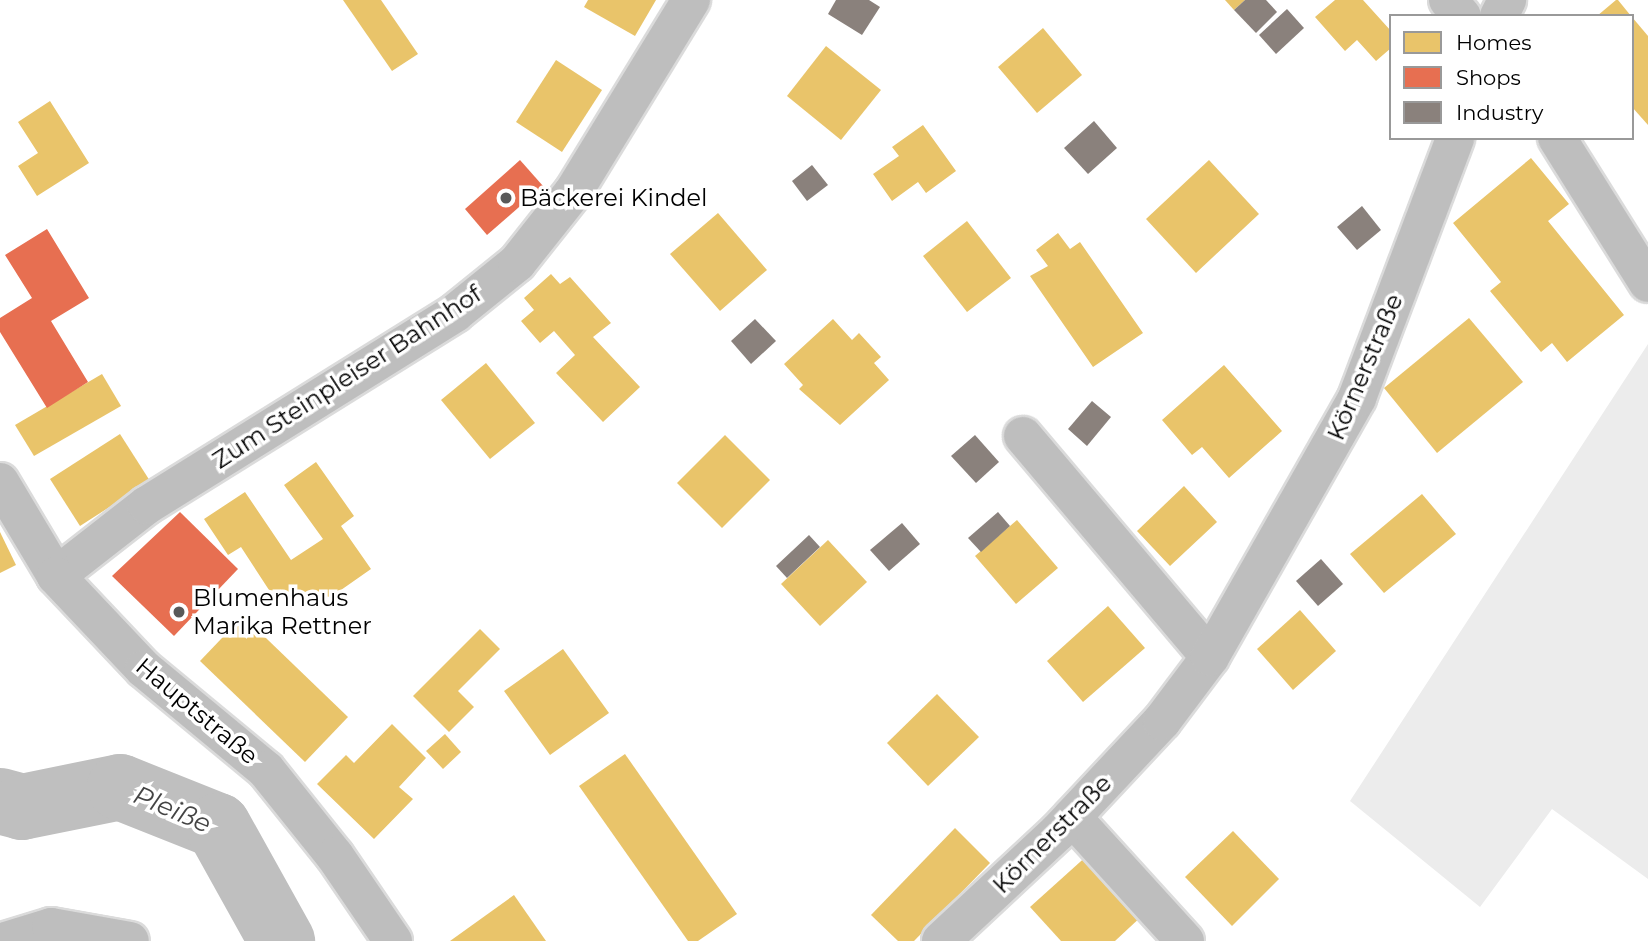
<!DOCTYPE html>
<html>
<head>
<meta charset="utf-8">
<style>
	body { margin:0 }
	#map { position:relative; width:1648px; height:941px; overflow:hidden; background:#fff; font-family:Montserrat,sans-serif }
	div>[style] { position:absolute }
	.green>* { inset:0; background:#ececec }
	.homes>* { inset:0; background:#e9c46a }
	.shops>* { inset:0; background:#e76f51 }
	.industry>* { inset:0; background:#8a817c }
	.river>* { height:66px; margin:-33px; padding:0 33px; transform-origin:33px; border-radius:33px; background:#bfbfbf }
	.roads { filter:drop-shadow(2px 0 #dbdbdb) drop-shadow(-2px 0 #dbdbdb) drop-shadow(0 2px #dbdbdb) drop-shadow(0 -2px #dbdbdb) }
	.minor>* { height:38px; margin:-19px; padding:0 19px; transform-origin:19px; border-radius:19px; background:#bebebe }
	.major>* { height:38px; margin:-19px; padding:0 19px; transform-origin:19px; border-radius:19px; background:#bebebe }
	.dots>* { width:19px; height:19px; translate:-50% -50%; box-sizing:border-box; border:4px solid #fff; border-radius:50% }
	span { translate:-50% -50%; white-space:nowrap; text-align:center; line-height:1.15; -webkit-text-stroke:7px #fff; paint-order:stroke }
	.poi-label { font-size:24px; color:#000 }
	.left { translate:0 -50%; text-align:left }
	.street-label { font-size:24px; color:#000 }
	.water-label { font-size:26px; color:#444; font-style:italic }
	.legend { position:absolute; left:1389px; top:14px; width:245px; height:126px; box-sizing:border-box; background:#fff; border:2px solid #999; margin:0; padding:9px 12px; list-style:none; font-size:21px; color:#000 }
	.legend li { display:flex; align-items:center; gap:14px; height:35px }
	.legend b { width:35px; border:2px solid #999 }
</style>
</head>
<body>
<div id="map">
	<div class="green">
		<div style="clip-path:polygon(1648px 344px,1648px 879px,1552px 809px,1480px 907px,1350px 801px)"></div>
	</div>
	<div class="homes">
		<div style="clip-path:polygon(343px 0,381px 0,418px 54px,392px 71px)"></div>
		<div style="clip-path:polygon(588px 0,656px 0,635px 36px,584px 7px)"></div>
		<div style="clip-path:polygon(1225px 0,1245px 0,1234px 10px)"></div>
		<div style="clip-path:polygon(1335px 0,1363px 0,1391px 31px,1391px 48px,1376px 61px,1357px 40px,1345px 51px,1315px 17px)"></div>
		<div style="clip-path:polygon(1618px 0,1631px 16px,1597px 16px,1616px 0)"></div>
		<div style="clip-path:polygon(1632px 17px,1648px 36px,1648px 125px,1632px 107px)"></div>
		<div style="clip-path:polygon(1043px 28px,1082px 75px,1037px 113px,998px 67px)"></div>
		<div style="clip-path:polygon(826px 46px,881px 90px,841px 140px,787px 96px)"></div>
		<div style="clip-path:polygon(556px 60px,602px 90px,562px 152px,516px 122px)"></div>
		<div style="clip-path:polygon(50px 101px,89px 163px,37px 196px,18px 166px,38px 153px,18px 122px)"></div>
		<div style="clip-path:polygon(923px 125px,956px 171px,926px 193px,918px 182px,892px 201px,873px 174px,899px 156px,892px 147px)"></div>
		<div style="clip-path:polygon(1531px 158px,1569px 204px,1548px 221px,1624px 315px,1567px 362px,1552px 343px,1541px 352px,1490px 291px,1501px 282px,1453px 223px)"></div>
		<div style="clip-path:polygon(1209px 160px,1259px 214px,1196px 273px,1146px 219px)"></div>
		<div style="clip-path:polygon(718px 213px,767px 270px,720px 311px,670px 254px)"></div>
		<div style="clip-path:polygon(967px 221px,1011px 278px,967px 312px,923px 256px)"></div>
		<div style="clip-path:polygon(1058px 233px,1070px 249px,1080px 242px,1143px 333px,1093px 367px,1030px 276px,1048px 266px,1036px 250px)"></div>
		<div style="clip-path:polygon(551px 274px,560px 284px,570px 277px,611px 323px,593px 337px,640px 387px,603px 422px,556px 373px,575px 355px,554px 331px,540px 343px,521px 321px,534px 310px,524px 298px)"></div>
		<div style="clip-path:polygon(1469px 318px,1523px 382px,1437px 453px,1384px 388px)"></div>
		<div style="clip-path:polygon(833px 319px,852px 340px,859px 333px,881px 357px,874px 363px,889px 380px,840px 425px,799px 389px,803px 385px,784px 364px)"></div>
		<div style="clip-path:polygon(486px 363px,535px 423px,490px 459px,441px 400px)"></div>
		<div style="clip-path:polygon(1224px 365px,1282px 431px,1229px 478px,1202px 447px,1192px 455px,1162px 420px)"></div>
		<div style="clip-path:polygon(102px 374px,121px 406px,34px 456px,15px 425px)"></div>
		<div style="clip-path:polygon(120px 434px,150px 481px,80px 526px,50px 479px)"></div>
		<div style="clip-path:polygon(725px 435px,770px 480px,722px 528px,677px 483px)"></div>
		<div style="clip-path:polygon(316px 462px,354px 516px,341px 526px,371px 569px,331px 597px,269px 590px,241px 547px,228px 555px,204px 519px,245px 492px,291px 560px,323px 539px,284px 485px)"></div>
		<div style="clip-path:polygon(1184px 486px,1217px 522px,1170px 566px,1137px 531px)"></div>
		<div style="clip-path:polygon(1422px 494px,1456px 534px,1384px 593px,1350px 554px)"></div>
		<div style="clip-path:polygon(1017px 520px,1058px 568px,1016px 604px,975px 556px)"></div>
		<div style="clip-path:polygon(0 532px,16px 565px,0 573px)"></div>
		<div style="clip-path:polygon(828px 540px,867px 582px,820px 626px,781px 584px)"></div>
		<div style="clip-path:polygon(1108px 606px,1145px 648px,1083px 702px,1047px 661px)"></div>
		<div style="clip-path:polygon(1300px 610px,1336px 651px,1293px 690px,1257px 649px)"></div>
		<div style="clip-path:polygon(243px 616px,348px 717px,305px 762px,200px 661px)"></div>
		<div style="clip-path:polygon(480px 629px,500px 649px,458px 691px,474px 707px,449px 732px,413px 696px)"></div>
		<div style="clip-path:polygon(563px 649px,609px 713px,550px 755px,504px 691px)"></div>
		<div style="clip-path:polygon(937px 694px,979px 737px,928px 786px,887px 743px)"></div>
		<div style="clip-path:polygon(392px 724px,426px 758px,399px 787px,413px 799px,374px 839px,317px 784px,346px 755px,354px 763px)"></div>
		<div style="clip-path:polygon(445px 734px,461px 752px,443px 769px,426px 751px)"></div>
		<div style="clip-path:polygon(625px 754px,737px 914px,698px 941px,688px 941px,579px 786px)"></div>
		<div style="clip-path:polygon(955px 828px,990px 863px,914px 941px,898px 941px,871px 915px)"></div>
		<div style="clip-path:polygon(1233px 831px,1279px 879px,1232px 926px,1185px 877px)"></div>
		<div style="clip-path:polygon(1090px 853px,1144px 914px,1115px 941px,1061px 941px,1030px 907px)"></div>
		<div style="clip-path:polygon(514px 895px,546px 941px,450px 941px)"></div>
	</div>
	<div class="shops">
		<div style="clip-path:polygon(520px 160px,543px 186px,487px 235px,465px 209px)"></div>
		<div style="clip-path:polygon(47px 229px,89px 298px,51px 321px,88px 382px,47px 408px,0 332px,0 318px,32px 298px,5px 255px)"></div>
		<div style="clip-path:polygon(180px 512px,238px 569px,174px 636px,112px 576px)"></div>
	</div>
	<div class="industry">
		<div style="clip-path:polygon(836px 0,869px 0,880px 7px,862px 35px,828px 14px)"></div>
		<div style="clip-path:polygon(1245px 0,1266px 0,1277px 12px,1256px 33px,1234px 10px)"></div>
		<div style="clip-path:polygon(1287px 9px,1304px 28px,1276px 54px,1259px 35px)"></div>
		<div style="clip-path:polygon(1094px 121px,1117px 148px,1088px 174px,1064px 148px)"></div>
		<div style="clip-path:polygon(812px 165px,828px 185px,807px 201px,792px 181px)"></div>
		<div style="clip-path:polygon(1362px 206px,1381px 230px,1357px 250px,1337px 227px)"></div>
		<div style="clip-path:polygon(755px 319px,776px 341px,751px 364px,731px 341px)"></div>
		<div style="clip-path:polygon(1092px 401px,1111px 417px,1087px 446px,1068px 429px)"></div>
		<div style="clip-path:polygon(975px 435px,999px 462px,976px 483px,951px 456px)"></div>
		<div style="clip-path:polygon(998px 512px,1010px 526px,981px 552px,968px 538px)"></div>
		<div style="clip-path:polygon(902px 523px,920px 544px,889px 571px,870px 550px)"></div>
		<div style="clip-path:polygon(809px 535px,820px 547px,787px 578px,776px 566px)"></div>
		<div style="clip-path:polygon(1321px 559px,1343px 584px,1318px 606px,1296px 581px)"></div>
	</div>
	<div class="river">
		<div style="left:0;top:801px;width:23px;rotate:15deg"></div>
		<div style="left:22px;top:807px;width:100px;rotate:-11.5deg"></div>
		<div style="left:120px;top:787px;width:105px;rotate:21.7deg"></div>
		<div style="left:218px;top:826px;width:132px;rotate:60.9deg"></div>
	</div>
	<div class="roads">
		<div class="minor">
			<div style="left:1448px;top:0;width:21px;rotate:49deg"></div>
			<div style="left:1499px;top:16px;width:18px;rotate:-63deg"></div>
			<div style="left:1557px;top:138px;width:171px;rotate:57.9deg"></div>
			<div style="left:1023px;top:436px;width:289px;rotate:49.8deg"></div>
			<div style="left:56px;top:576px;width:115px;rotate:-38deg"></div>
			<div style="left:147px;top:505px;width:363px;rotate:-31.9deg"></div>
			<div style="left:455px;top:313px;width:80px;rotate:-38.9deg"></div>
			<div style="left:517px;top:263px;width:92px;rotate:-51.6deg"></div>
			<div style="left:574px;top:191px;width:224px;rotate:-58.5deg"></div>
			<div style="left:1072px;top:817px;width:168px;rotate:47.7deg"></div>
			<div style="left:6px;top:941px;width:47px;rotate:-17.3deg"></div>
			<div style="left:51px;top:927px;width:80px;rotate:10deg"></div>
			<div style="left:941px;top:941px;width:160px;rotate:-43deg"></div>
			<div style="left:1058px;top:832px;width:152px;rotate:-46.9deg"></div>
			<div style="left:1162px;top:721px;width:80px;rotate:-53.1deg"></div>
			<div style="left:1210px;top:657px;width:298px;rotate:-60.4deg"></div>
			<div style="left:1357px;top:398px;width:278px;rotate:-69.3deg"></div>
		</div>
		<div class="major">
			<div style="left:0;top:482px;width:109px;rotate:59.2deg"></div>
			<div style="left:56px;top:576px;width:128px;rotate:46.6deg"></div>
			<div style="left:144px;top:669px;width:158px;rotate:39.6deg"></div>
			<div style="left:266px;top:770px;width:110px;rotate:51.3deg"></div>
			<div style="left:335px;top:856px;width:103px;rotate:55.7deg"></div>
		</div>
	</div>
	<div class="dots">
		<div style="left:506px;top:198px;background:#595959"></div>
		<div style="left:179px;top:612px;background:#595959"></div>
	</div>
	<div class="poi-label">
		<span class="left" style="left:520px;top:198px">Bäckerei Kindel</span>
		<span class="left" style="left:193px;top:612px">Blumenhaus<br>Marika Rettner</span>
	</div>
	<div class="street-label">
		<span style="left:1365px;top:367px;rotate:-67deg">Körnerstraße</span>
		<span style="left:347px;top:377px;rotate:-33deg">Zum Steinpleiser Bahnhof</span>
		<span style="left:197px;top:711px;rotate:40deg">Hauptstraße</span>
		<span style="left:1052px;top:834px;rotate:-45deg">Körnerstraße</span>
	</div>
	<div class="water-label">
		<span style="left:172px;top:810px;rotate:23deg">Pleiße</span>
	</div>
	<ul class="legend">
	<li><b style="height:19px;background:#e9c46a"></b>Homes</li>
	<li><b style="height:19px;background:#e76f51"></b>Shops</li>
	<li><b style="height:19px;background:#8a817c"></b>Industry</li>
	</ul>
</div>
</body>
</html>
